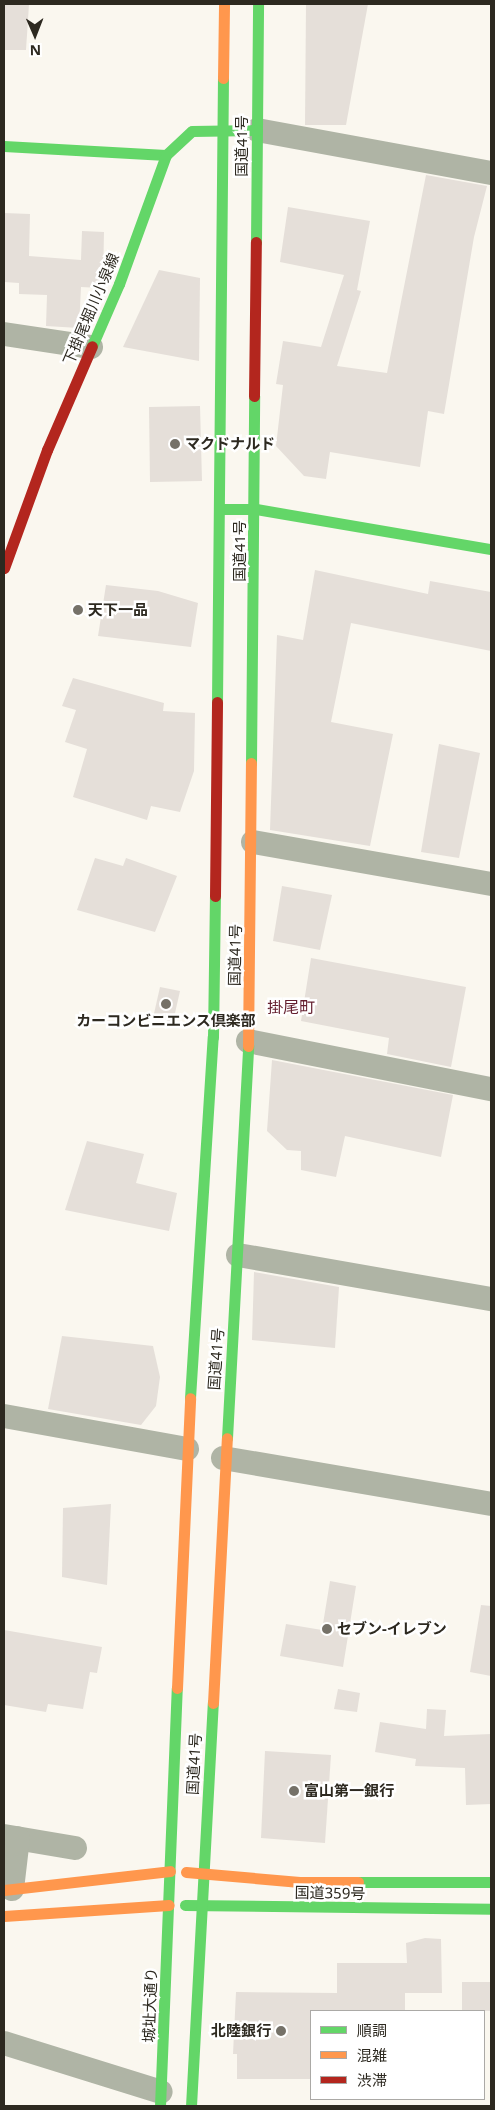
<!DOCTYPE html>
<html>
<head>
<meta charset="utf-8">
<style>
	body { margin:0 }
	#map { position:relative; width:495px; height:2110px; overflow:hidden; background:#faf7ef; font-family:"Noto Sans","Noto Sans JP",sans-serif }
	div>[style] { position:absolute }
	.building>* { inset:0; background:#e5dfd9 }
	.street>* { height:24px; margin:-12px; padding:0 12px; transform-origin:12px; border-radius:12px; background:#afb4a5 }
	.fast>* { height:11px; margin:-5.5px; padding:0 5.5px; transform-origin:5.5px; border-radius:5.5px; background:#63d668 }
	.slow>* { height:11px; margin:-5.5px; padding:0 5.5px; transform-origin:5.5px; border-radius:5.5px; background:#ff974d }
	.jam>* { height:11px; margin:-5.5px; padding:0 5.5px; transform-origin:5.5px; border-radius:5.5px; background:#b3261e }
	.dots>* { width:14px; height:14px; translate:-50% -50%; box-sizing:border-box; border:2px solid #fff; border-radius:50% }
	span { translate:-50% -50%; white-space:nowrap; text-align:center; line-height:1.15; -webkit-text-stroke:5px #fff; paint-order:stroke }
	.street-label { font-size:15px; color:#2d2920 }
	.poi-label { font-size:15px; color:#2d2920; font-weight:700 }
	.left { translate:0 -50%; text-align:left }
	.right { translate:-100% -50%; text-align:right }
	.neighbourhood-label { font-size:16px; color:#641f2f }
	.frame { position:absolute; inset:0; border:5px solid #2d2920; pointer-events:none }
	.legend { position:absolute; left:310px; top:2010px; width:175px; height:90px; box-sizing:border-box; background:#fff; border:1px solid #aba9a6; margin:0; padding:6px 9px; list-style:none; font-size:15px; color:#2d2920 }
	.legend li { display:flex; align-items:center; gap:10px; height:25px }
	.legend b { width:25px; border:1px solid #aba9a6 }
	.north { position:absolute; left:10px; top:10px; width:50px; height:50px; -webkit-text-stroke:4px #fff; paint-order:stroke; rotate:179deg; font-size:14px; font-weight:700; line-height:20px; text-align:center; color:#2d2920 }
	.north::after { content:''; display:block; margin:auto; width:18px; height:22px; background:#2d2920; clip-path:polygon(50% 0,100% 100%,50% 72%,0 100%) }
</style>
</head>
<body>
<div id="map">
	<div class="building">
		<div style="clip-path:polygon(4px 4px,29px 4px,26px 50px,4px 50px)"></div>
		<div style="clip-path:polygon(306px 4px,368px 4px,346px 125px,305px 125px)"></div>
		<div style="clip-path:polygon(426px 175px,487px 186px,474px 237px,444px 414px,428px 411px,420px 467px,330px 452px,326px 479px,304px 476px,276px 446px,283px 385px,276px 384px,283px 341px,321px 347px,344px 275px,280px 262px,288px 207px,370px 221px,357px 290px,361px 291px,337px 366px,387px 373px)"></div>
		<div style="clip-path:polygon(4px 213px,30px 214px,29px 256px,81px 260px,82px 231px,104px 232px,103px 282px,100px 288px,81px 287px,79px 328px,46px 326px,47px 295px,19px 294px,19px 283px,4px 282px)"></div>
		<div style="clip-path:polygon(159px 270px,200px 278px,199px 361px,123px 347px)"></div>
		<div style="clip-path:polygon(200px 406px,202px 481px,150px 482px,149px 407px)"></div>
		<div style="clip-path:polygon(315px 570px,428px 594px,430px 581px,491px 592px,491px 651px,351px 623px,331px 722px,393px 734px,370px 846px,270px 830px,277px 635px,303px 640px)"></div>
		<div style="clip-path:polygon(106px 585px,158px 591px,198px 603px,191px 647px,98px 636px)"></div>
		<div style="clip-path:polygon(73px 678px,164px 703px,163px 711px,195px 713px,194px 771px,180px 812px,151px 806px,147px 820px,73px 797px,87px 749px,65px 742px,76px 710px,62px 706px)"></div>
		<div style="clip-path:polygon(439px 744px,480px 753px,459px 858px,421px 852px)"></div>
		<div style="clip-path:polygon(95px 858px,123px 866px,126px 858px,177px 876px,155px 932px,77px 910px)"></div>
		<div style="clip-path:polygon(282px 886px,332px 895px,320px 950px,273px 941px)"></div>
		<div style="clip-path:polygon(311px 958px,466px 987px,451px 1067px,387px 1054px,389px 1038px,301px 1021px)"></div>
		<div style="clip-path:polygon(160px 987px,180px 991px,173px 1022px,153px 1018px)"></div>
		<div style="clip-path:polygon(272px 1060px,453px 1095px,441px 1157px,345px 1136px,336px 1177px,301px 1170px,301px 1151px,287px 1150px,267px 1131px)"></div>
		<div style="clip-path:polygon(87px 1141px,144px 1154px,136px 1183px,177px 1193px,169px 1231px,65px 1210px)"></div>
		<div style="clip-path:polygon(254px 1272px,339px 1287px,335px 1348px,252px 1340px)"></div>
		<div style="clip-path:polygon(62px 1336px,153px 1346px,160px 1377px,156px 1406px,141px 1425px,48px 1409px)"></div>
		<div style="clip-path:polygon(111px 1504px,107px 1585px,62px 1577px,63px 1508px)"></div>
		<div style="clip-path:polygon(330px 1581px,356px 1586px,343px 1667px,280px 1656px,286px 1624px,322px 1630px)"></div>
		<div style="clip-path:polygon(481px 1605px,491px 1606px,491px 1676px,470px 1672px)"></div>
		<div style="clip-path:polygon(4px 1630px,102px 1647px,97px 1673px,90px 1672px,83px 1709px,48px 1704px,46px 1712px,4px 1705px)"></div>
		<div style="clip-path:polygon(338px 1689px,360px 1693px,357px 1712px,334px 1709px)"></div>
		<div style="clip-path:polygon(427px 1709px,446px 1710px,444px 1736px,491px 1734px,491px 1804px,466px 1805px,465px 1768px,415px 1766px,416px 1759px,375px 1752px,380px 1722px,426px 1729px)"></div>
		<div style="clip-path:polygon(265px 1751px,331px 1755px,325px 1843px,261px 1838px)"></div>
		<div style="clip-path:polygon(425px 1938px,441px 1939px,442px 1993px,405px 1993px,405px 2011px,311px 2011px,311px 2079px,237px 2079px,237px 2054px,233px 2054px,236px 1992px,337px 1993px,337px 1963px,407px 1963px,406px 1943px)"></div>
		<div style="clip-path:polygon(462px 1982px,491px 1982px,491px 2011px,462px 2011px)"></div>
	</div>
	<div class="street">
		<div style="left:257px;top:130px;width:238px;rotate:10.4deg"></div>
		<div style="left:4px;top:334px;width:88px;rotate:8.5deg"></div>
		<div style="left:253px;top:842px;width:242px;rotate:10deg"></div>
		<div style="left:248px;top:1041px;width:248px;rotate:11.2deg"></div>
		<div style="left:238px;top:1255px;width:257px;rotate:9.9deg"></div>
		<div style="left:4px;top:1416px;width:186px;rotate:10.2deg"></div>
		<div style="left:223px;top:1458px;width:272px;rotate:9.7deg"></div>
		<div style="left:4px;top:1836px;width:72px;rotate:9.6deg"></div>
		<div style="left:12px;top:1889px;width:51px;rotate:-83.3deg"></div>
		<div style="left:4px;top:2043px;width:164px;rotate:17.3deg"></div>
	</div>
	<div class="fast">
		<div style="left:4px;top:146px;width:162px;rotate:3.2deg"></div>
		<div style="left:256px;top:242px;width:238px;rotate:-89.5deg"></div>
		<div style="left:92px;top:346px;width:68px;rotate:-66.5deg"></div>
		<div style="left:119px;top:284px;width:137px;rotate:-70deg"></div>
		<div style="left:166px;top:155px;width:35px;rotate:-43deg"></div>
		<div style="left:192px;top:131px;width:65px;rotate:-0.9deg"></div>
		<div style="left:220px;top:509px;width:36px"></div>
		<div style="left:256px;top:509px;width:238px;rotate:9.7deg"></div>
		<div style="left:217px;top:702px;width:624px;rotate:-89.45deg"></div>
		<div style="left:251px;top:763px;width:367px;rotate:-89.5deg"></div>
		<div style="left:190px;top:1398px;width:362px;rotate:-86.4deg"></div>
		<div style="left:213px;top:1037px;width:141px;rotate:-89.2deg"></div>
		<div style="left:227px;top:1438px;width:393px;rotate:-86.9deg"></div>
		<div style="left:358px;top:1882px;width:133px"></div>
		<div style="left:185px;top:1905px;width:306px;rotate:0.7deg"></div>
		<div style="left:160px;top:2106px;width:418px;rotate:-87.7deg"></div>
		<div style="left:191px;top:2106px;width:404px;rotate:-86.9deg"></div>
	</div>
	<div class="slow">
		<div style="left:223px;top:78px;width:74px;rotate:-89.2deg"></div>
		<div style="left:248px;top:1046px;width:283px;rotate:-89.4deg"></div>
		<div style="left:177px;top:1688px;width:290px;rotate:-87.4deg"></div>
		<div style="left:213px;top:1703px;width:265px;rotate:-87deg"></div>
		<div style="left:186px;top:1872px;width:114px;rotate:5deg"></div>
		<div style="left:300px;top:1882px;width:58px"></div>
		<div style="left:4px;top:1890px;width:167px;rotate:-6.5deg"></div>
		<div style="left:4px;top:1916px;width:165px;rotate:-3.8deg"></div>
	</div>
	<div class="jam">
		<div style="left:254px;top:396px;width:154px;rotate:-89.3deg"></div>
		<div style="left:4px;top:568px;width:126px;rotate:-70deg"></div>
		<div style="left:47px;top:450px;width:113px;rotate:-66.6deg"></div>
		<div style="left:215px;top:896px;width:194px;rotate:-89.4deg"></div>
	</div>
	<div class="dots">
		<div style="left:175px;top:444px;background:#757168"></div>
		<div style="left:78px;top:610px;background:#757168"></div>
		<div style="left:166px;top:1004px;background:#757168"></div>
		<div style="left:327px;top:1629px;background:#757168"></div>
		<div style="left:294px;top:1791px;background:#757168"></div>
		<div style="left:281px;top:2031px;background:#757168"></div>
	</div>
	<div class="street-label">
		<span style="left:242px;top:146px;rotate:-90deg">国道41号</span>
		<span style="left:91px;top:309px;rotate:-67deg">下掛尾堀川小泉線</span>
		<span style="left:240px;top:551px;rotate:-90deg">国道41号</span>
		<span style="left:235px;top:955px;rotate:-89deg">国道41号</span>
		<span style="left:216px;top:1359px;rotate:-86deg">国道41号</span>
		<span style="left:194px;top:1764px;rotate:-87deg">国道41号</span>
		<span style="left:330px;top:1893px;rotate:1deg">国道359号</span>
		<span style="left:150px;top:2005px;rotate:-88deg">城址大通り</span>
	</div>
	<div class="poi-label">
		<span class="left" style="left:185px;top:444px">マクドナルド</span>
		<span class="left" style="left:88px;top:610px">天下一品</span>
		<span style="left:166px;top:1021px">カーコンビニエンス倶楽部</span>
		<span class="left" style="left:337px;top:1629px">セブン-イレブン</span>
		<span class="left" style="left:304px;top:1791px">富山第一銀行</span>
		<span class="right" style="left:271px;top:2031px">北陸銀行</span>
	</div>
	<div class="neighbourhood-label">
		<span style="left:291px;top:1007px">掛尾町</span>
	</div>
	<div class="frame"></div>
	<ul class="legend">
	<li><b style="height:6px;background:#63d668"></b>順調</li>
	<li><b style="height:6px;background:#ff974d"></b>混雑</li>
	<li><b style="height:6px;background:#b3261e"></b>渋滞</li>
	</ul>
	<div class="north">N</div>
</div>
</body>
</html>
